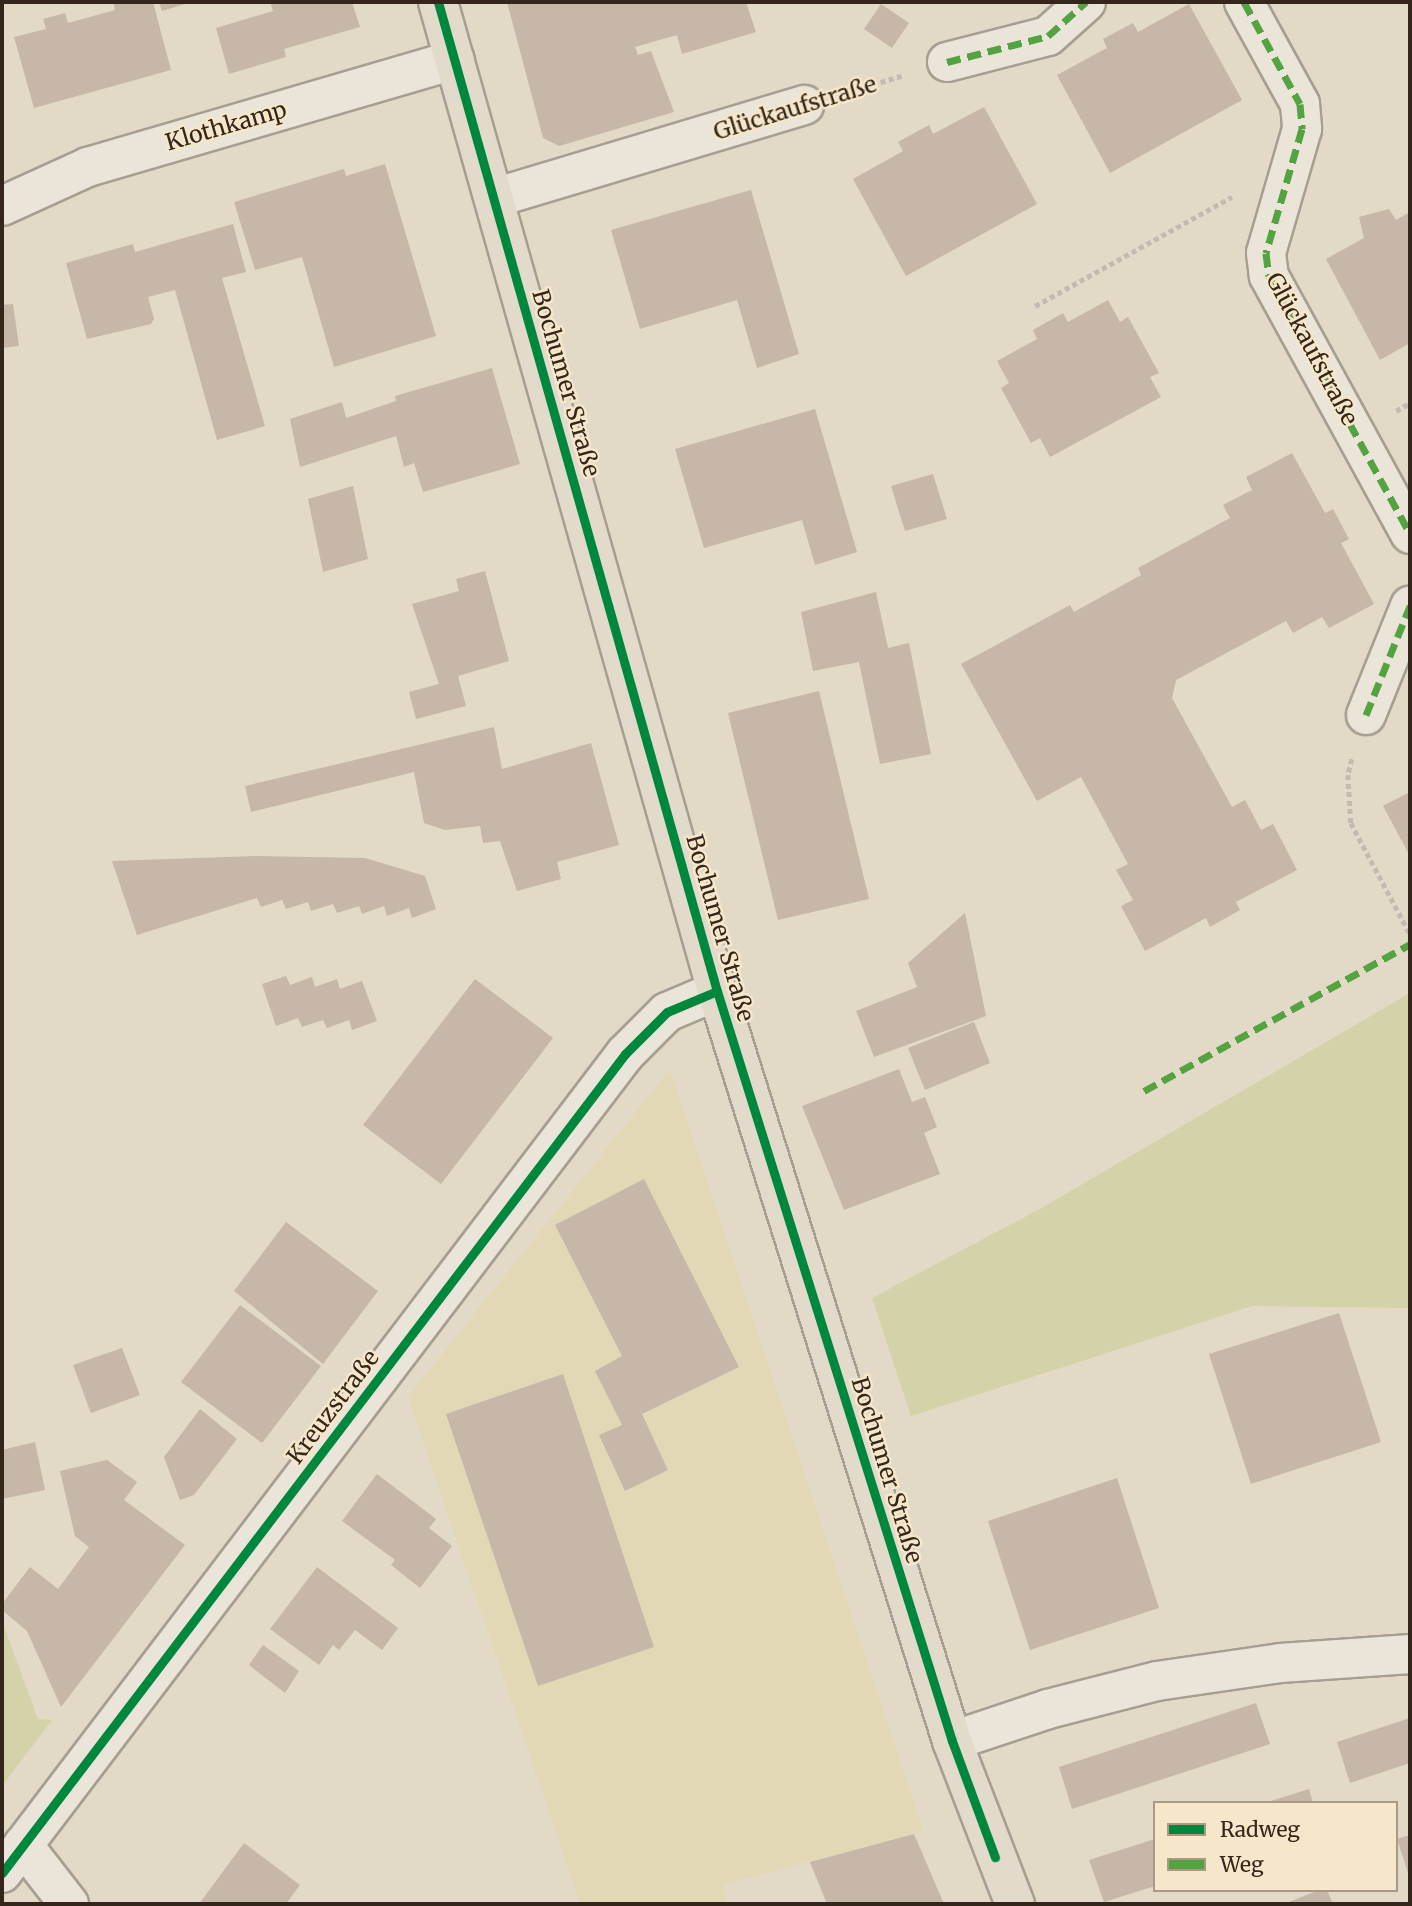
<!DOCTYPE html>
<html>
<head>
<meta charset="utf-8">
<style>
	body { margin:0 }
	#map { position:relative; width:1412px; height:1906px; overflow:hidden; background:#e2d9c7; font-family:Merriweather,serif }
	div>[style] { position:absolute }
	.farmland>* { inset:0; background:#e3d8b6 }
	.green>* { inset:0; background:#d3d2a8 }
	.building>* { inset:0; background:#c6b7a8 }
	.path>* { height:4.5px; margin-top:-2.25px; transform-origin:0; background:repeating-linear-gradient(90deg,#c2bbb1 0 5px,transparent 0 8.5px) }
	.roads { filter:drop-shadow(2px 0 #a69e91) drop-shadow(-2px 0 #a69e91) drop-shadow(0 2px #a69e91) drop-shadow(0 -2px #a69e91) }
	.minor>* { height:38px; margin:-19px; padding:0 19px; transform-origin:19px; border-radius:19px; background:#eae4d9 }
	.major>* { height:38px; margin:-19px; padding:0 19px; transform-origin:19px; border-radius:19px; background:#e2daca }
	.quiet>* { height:7px; margin-top:-3.5px; transform-origin:0; background:repeating-linear-gradient(90deg,#53a340 0 14px,transparent 0 21px) }
	.cycleway>* { height:9px; margin:-4.5px; padding:0 4.5px; transform-origin:4.5px; border-radius:4.5px; background:#00873e }
	span { translate:-50% -50%; white-space:nowrap; text-align:center; line-height:1.15; -webkit-text-stroke:5px #f6e7ca; paint-order:stroke }
	.street-label { font-size:23px; color:#34261a }
	.frame { position:absolute; inset:0; border:4px solid #34261a; pointer-events:none }
	.legend { position:absolute; left:1153px; top:1801px; width:245px; height:91px; box-sizing:border-box; background:#f6e7ca; border:2px solid #a89a84; margin:0; padding:9px 12px; list-style:none; font-size:21px; color:#34261a }
	.legend li { display:flex; align-items:center; gap:14px; height:35px }
	.legend b { width:35px; border:2px solid #a89a84 }
</style>
</head>
<body>
<div id="map">
	<div class="farmland">
		<div style="clip-path:polygon(670px 1069px,923px 1831px,722px 1885px,728px 1904px,580px 1904px,408px 1397px)"></div>
	</div>
	<div class="green">
		<div style="clip-path:polygon(1410px 993px,1410px 1308px,1252px 1306px,911px 1416px,872px 1298px,1038px 1210px)"></div>
		<div style="clip-path:polygon(2px 1621px,38px 1719px,52px 1720px,2px 1786px)"></div>
	</div>
	<div class="building">
		<div style="clip-path:polygon(113px 2px,153px 2px,171px 70px,34px 108px,14px 37px,46px 29px,43px 19px,65px 13px,68px 23px,115px 10px)"></div>
		<div style="clip-path:polygon(159px 2px,184px 2px,185px 4px,162px 11px)"></div>
		<div style="clip-path:polygon(270px 2px,352px 2px,360px 27px,284px 49px,286px 57px,229px 74px,216px 28px,273px 11px)"></div>
		<div style="clip-path:polygon(507px 2px,746px 2px,756px 32px,682px 54px,677px 35px,635px 47px,638px 55px,651px 51px,674px 112px,559px 146px,543px 138px)"></div>
		<div style="clip-path:polygon(881px 4px,909px 23px,892px 48px,864px 29px)"></div>
		<div style="clip-path:polygon(1189px 4px,1242px 100px,1110px 173px,1057px 75px,1107px 48px,1103px 39px,1133px 23px,1138px 32px)"></div>
		<div style="clip-path:polygon(984px 107px,1037px 204px,906px 276px,853px 179px,903px 151px,898px 142px,929px 125px,933px 134px)"></div>
		<div style="clip-path:polygon(385px 164px,436px 336px,334px 367px,302px 257px,255px 270px,234px 202px,344px 169px,346px 176px)"></div>
		<div style="clip-path:polygon(751px 190px,799px 354px,757px 368px,737px 300px,640px 329px,611px 230px)"></div>
		<div style="clip-path:polygon(1389px 209px,1396px 220px,1410px 212px,1410px 343px,1380px 360px,1326px 259px,1364px 238px,1359px 217px)"></div>
		<div style="clip-path:polygon(233px 224px,246px 272px,222px 278px,265px 426px,217px 440px,175px 290px,148px 297px,154px 319px,151px 324px,87px 339px,66px 263px,133px 244px,135px 252px)"></div>
		<div style="clip-path:polygon(1108px 300px,1120px 322px,1128px 317px,1159px 373px,1150px 377px,1161px 397px,1050px 457px,1040px 438px,1031px 443px,1001px 388px,1009px 383px,997px 361px,1037px 339px,1033px 330px,1063px 313px,1068px 322px)"></div>
		<div style="clip-path:polygon(13px 304px,19px 346px,2px 348px,2px 305px)"></div>
		<div style="clip-path:polygon(492px 368px,520px 464px,423px 492px,414px 463px,404px 467px,396px 436px,300px 467px,290px 419px,342px 402px,346px 418px,396px 401px,395px 396px)"></div>
		<div style="clip-path:polygon(815px 409px,857px 552px,815px 565px,802px 520px,704px 548px,675px 449px)"></div>
		<div style="clip-path:polygon(1292px 453px,1325px 513px,1333px 509px,1349px 539px,1341px 543px,1374px 604px,1329px 628px,1322px 617px,1293px 633px,1286px 621px,1176px 680px,1172px 698px,1232px 807px,1245px 800px,1261px 830px,1273px 824px,1297px 870px,1236px 902px,1240px 910px,1210px 927px,1206px 918px,1145px 951px,1121px 906px,1133px 900px,1116px 870px,1128px 864px,1081px 777px,1037px 801px,961px 664px,1070px 605px,1074px 612px,1141px 575px,1138px 568px,1230px 518px,1223px 505px,1252px 490px,1246px 477px)"></div>
		<div style="clip-path:polygon(933px 474px,947px 519px,905px 531px,891px 486px)"></div>
		<div style="clip-path:polygon(353px 486px,368px 559px,323px 572px,308px 499px)"></div>
		<div style="clip-path:polygon(485px 571px,509px 661px,458px 676px,466px 706px,416px 719px,409px 692px,439px 684px,412px 604px,459px 591px,456px 579px)"></div>
		<div style="clip-path:polygon(876px 592px,888px 648px,909px 643px,931px 754px,880px 764px,859px 662px,813px 671px,801px 612px)"></div>
		<div style="clip-path:polygon(819px 691px,869px 899px,778px 920px,728px 713px)"></div>
		<div style="clip-path:polygon(494px 727px,502px 769px,591px 743px,619px 845px,557px 862px,561px 879px,517px 891px,500px 841px,483px 843px,480px 826px,445px 830px,424px 823px,414px 772px,251px 812px,245px 786px)"></div>
		<div style="clip-path:polygon(1410px 792px,1410px 856px,1383px 806px)"></div>
		<div style="clip-path:polygon(255px 856px,365px 858px,425px 876px,436px 909px,412px 918px,409px 908px,387px 916px,384px 906px,362px 914px,359px 906px,337px 913px,333px 904px,311px 911px,308px 902px,286px 909px,282px 900px,261px 907px,257px 898px,137px 935px,112px 861px)"></div>
		<div style="clip-path:polygon(965px 913px,986px 1016px,874px 1057px,856px 1011px,917px 987px,908px 963px)"></div>
		<div style="clip-path:polygon(286px 976px,290px 985px,312px 977px,315px 987px,337px 979px,340px 989px,362px 981px,377px 1021px,352px 1030px,349px 1020px,327px 1028px,323px 1020px,302px 1027px,298px 1018px,276px 1026px,262px 984px)"></div>
		<div style="clip-path:polygon(475px 979px,553px 1038px,441px 1184px,363px 1125px)"></div>
		<div style="clip-path:polygon(974px 1022px,990px 1063px,925px 1090px,908px 1048px)"></div>
		<div style="clip-path:polygon(899px 1069px,912px 1102px,925px 1097px,937px 1127px,924px 1133px,940px 1174px,844px 1210px,802px 1106px)"></div>
		<div style="clip-path:polygon(644px 1179px,739px 1367px,642px 1414px,668px 1470px,625px 1491px,599px 1435px,622px 1425px,595px 1371px,622px 1356px,555px 1225px)"></div>
		<div style="clip-path:polygon(286px 1222px,378px 1291px,323px 1364px,234px 1291px)"></div>
		<div style="clip-path:polygon(240px 1305px,321px 1366px,262px 1443px,181px 1382px)"></div>
		<div style="clip-path:polygon(1339px 1313px,1381px 1442px,1251px 1484px,1209px 1354px)"></div>
		<div style="clip-path:polygon(122px 1348px,140px 1395px,91px 1413px,73px 1365px)"></div>
		<div style="clip-path:polygon(563px 1374px,654px 1647px,538px 1686px,446px 1414px)"></div>
		<div style="clip-path:polygon(200px 1409px,237px 1439px,194px 1495px,180px 1500px,164px 1457px)"></div>
		<div style="clip-path:polygon(35px 1442px,45px 1490px,2px 1499px,2px 1450px)"></div>
		<div style="clip-path:polygon(107px 1460px,137px 1482px,124px 1500px,185px 1545px,61px 1707px,27px 1631px,2px 1610px,2px 1604px,30px 1567px,58px 1589px,89px 1547px,75px 1536px,60px 1471px)"></div>
		<div style="clip-path:polygon(377px 1474px,436px 1519px,429px 1528px,452px 1546px,420px 1588px,391px 1565px,395px 1560px,342px 1521px)"></div>
		<div style="clip-path:polygon(1117px 1478px,1159px 1608px,1030px 1650px,988px 1521px)"></div>
		<div style="clip-path:polygon(317px 1567px,398px 1628px,382px 1650px,355px 1630px,339px 1650px,333px 1645px,319px 1665px,270px 1629px)"></div>
		<div style="clip-path:polygon(263px 1645px,299px 1671px,285px 1693px,249px 1665px)"></div>
		<div style="clip-path:polygon(1256px 1703px,1270px 1744px,1072px 1809px,1059px 1767px)"></div>
		<div style="clip-path:polygon(1410px 1718px,1410px 1763px,1350px 1783px,1337px 1742px)"></div>
		<div style="clip-path:polygon(1309px 1789px,1313px 1803px,1268px 1803px,1268px 1802px)"></div>
		<div style="clip-path:polygon(914px 1834px,944px 1904px,827px 1904px,810px 1862px)"></div>
		<div style="clip-path:polygon(1410px 1835px,1410px 1879px,1397px 1839px)"></div>
		<div style="clip-path:polygon(1155px 1839px,1155px 1886px,1104px 1902px,1089px 1860px)"></div>
		<div style="clip-path:polygon(244px 1843px,300px 1885px,286px 1904px,199px 1904px)"></div>
		<div style="clip-path:polygon(1319px 1890px,1327px 1890px,1333px 1904px,1284px 1904px)"></div>
	</div>
	<div class="path">
		<div style="left:848px;top:92px;width:59px;rotate:-16.9deg"></div>
		<div style="left:1035px;top:306px;width:225px;rotate:-29deg"></div>
		<div style="left:1396px;top:411px;width:16px;rotate:-30deg"></div>
		<div style="left:1352px;top:759px;width:16px;rotate:104deg"></div>
		<div style="left:1348px;top:775px;width:48px;rotate:86.4deg"></div>
		<div style="left:1351px;top:823px;width:126px;rotate:62deg"></div>
	</div>
	<div class="roads">
		<div class="minor">
			<div style="left:1244px;top:2px;width:116px;rotate:61.2deg"></div>
			<div style="left:1300px;top:104px;width:25px;rotate:85deg"></div>
			<div style="left:1302px;top:129px;width:129px;rotate:106.2deg"></div>
			<div style="left:1266px;top:253px;width:23px;rotate:83deg"></div>
			<div style="left:1269px;top:276px;width:294px;rotate:61.3deg"></div>
			<div style="left:947px;top:62px;width:104px;rotate:-14.4deg"></div>
			<div style="left:1048px;top:36px;width:51px;rotate:-41.8deg"></div>
			<div style="left:494px;top:198px;width:324px;rotate:-16.7deg"></div>
			<div style="left:2px;top:206px;width:94px;rotate:-24.4deg"></div>
			<div style="left:88px;top:167px;width:382px;rotate:-16.3deg"></div>
			<div style="left:1366px;top:715px;width:118px;rotate:-68deg"></div>
			<div style="left:952px;top:1741px;width:101px;rotate:-18.4deg"></div>
			<div style="left:1048px;top:1709px;width:113px;rotate:-14.4deg"></div>
			<div style="left:1157px;top:1681px;width:125px;rotate:-8.3deg"></div>
			<div style="left:1281px;top:1663px;width:129px;rotate:-4deg"></div>
			<div style="left:23px;top:1845px;width:75px;rotate:52.1deg"></div>
			<div style="left:2px;top:1873px;width:1029px;rotate:-52.74deg"></div>
			<div style="left:625px;top:1054px;width:59px;rotate:-45deg"></div>
			<div style="left:667px;top:1012px;width:54px;rotate:-22.8deg"></div>
		</div>
		<div class="major">
			<div style="left:438px;top:2px;width:1028px;rotate:74.25deg"></div>
			<div style="left:717px;top:991px;width:786px;rotate:72.6deg"></div>
			<div style="left:952px;top:1741px;width:175px;rotate:68.9deg"></div>
		</div>
	</div>
	<div class="quiet">
		<div style="left:1244px;top:2px;width:116px;rotate:61.2deg"></div>
		<div style="left:1300px;top:104px;width:25px;rotate:85deg"></div>
		<div style="left:1302px;top:129px;width:129px;rotate:106.2deg"></div>
		<div style="left:1266px;top:253px;width:23px;rotate:83deg"></div>
		<div style="left:1269px;top:276px;width:294px;rotate:61.3deg"></div>
		<div style="left:947px;top:62px;width:104px;rotate:-14.4deg"></div>
		<div style="left:1048px;top:36px;width:51px;rotate:-41.8deg"></div>
		<div style="left:1366px;top:715px;width:118px;rotate:-68deg"></div>
		<div style="left:1144px;top:1091px;width:304px;rotate:-28.9deg"></div>
	</div>
	<div class="cycleway">
		<div style="left:438px;top:2px;width:1028px;rotate:74.25deg"></div>
		<div style="left:717px;top:991px;width:786px;rotate:72.6deg"></div>
		<div style="left:952px;top:1741px;width:124px;rotate:69.7deg"></div>
		<div style="left:2px;top:1873px;width:1029px;rotate:-52.74deg"></div>
		<div style="left:625px;top:1054px;width:59px;rotate:-45deg"></div>
		<div style="left:667px;top:1012px;width:54px;rotate:-22.8deg"></div>
	</div>
	<div class="street-label">
		<span style="left:795px;top:108px;rotate:-17deg">Glückaufstraße</span>
		<span style="left:226px;top:126px;rotate:-16deg">Klothkamp</span>
		<span style="left:1312px;top:349px;rotate:62deg">Glückaufstraße</span>
		<span style="left:566px;top:383px;rotate:74deg">Bochumer Straße</span>
		<span style="left:720px;top:928px;rotate:74deg">Bochumer Straße</span>
		<span style="left:333px;top:1407px;rotate:-53deg">Kreuzstraße</span>
		<span style="left:887px;top:1470px;rotate:73deg">Bochumer Straße</span>
	</div>
	<div class="frame"></div>
	<ul class="legend">
	<li><b style="height:9px;background:#00873e"></b>Radweg</li>
	<li><b style="height:9px;background:#53a340"></b>Weg</li>
	</ul>
</div>
</body>
</html>
